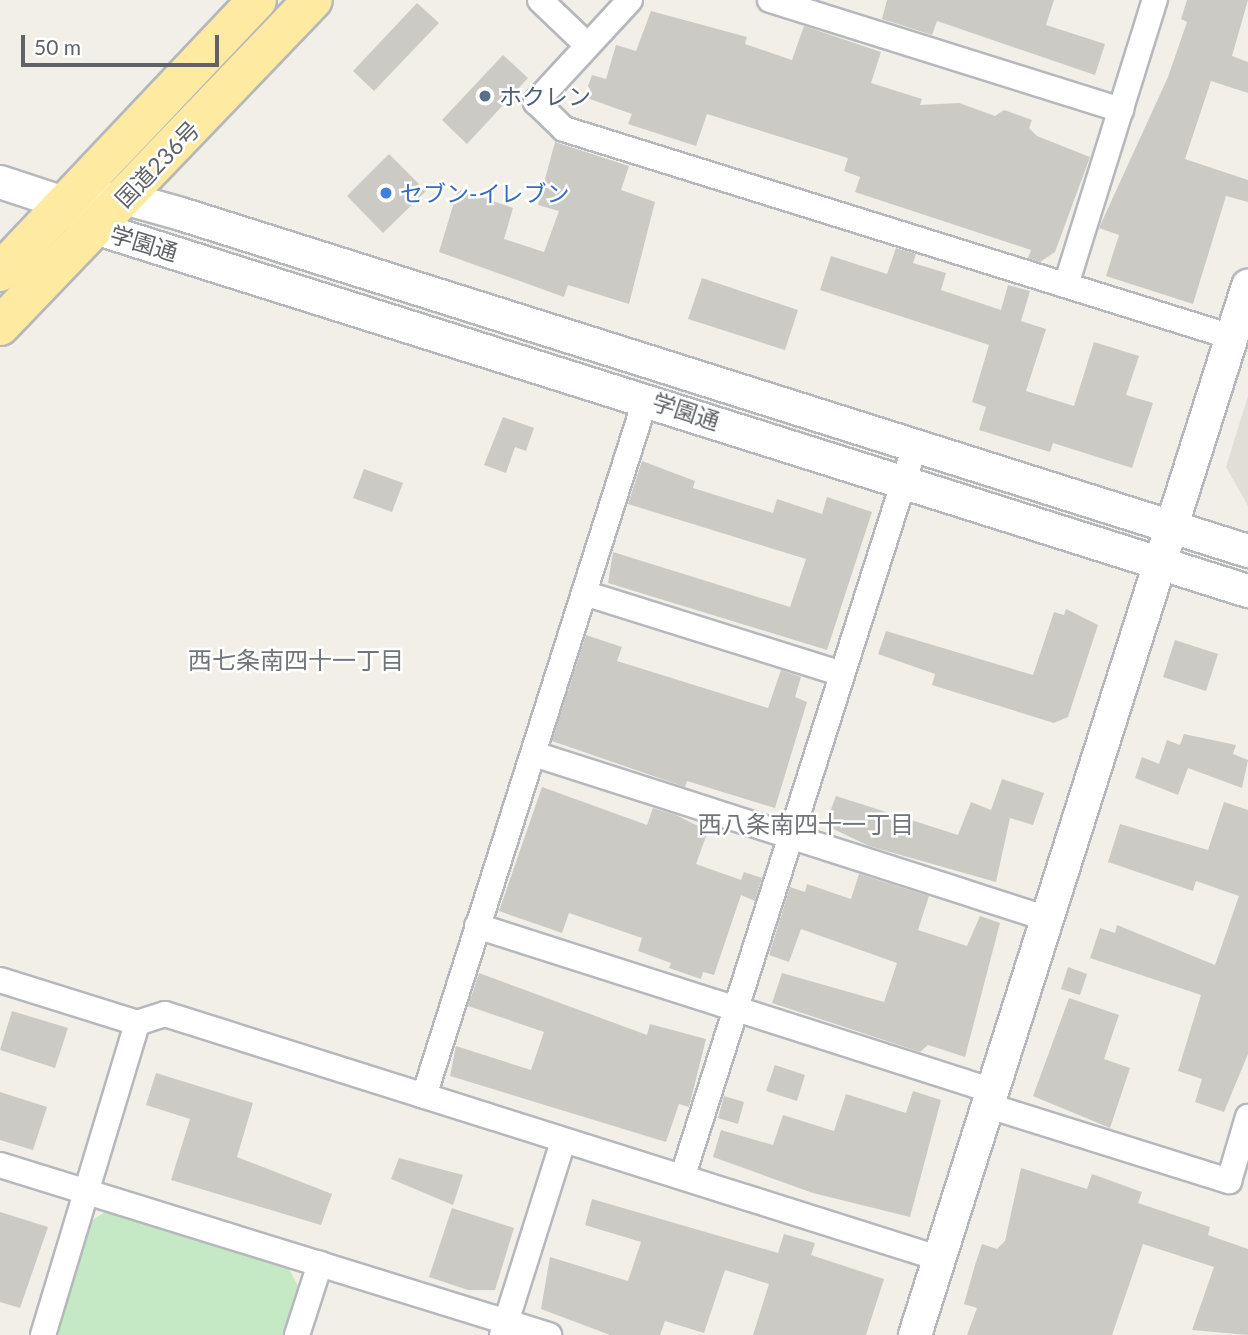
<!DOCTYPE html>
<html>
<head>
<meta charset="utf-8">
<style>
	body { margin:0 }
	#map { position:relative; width:1248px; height:1335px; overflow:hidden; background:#f1efe8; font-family:Lato,"Noto Sans JP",sans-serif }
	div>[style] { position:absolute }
	.education>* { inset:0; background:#e1ded6 }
	.green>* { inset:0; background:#c5e8c5 }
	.building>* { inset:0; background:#cccac5 }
	.roads { filter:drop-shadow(2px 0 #b5b8bc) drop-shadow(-2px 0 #b5b8bc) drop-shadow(0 2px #b5b8bc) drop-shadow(0 -2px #b5b8bc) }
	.minor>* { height:24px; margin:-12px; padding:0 12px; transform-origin:12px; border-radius:12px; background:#fff }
	.tertiary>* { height:32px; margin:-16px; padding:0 16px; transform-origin:16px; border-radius:16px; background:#fff }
	.trunk>* { height:38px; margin:-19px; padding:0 19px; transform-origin:19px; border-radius:19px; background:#feeaa1 }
	.dots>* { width:19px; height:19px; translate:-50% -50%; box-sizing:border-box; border:4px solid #fff; border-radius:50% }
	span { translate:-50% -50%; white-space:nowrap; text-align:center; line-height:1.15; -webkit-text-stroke:5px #fff; paint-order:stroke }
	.service-label { font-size:23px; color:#4e5e75 }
	.left { translate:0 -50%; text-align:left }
	.street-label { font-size:23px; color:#5f6368 }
	.shop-label { font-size:23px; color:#366cbe }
	.neighbourhood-label { font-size:24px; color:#70757a }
	.scale { position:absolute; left:21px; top:35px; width:198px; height:32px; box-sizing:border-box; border:4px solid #5f6368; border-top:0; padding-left:9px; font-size:21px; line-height:24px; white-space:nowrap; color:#5f6368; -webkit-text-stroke:5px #fff; paint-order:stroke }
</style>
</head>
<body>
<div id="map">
	<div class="education">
		<div style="clip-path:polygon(1248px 396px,1248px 506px,1226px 467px)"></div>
	</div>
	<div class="green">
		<div style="clip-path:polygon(108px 1210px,287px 1265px,298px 1286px,283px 1335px,57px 1335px,91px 1221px)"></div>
	</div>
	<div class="building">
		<div style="clip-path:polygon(887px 0,1054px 0,1046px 25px,1105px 44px,1095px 75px,937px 21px,932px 35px,882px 19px)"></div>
		<div style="clip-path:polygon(1187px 0,1248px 0,1232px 56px,1248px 62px,1248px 93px,1211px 81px,1185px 159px,1248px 180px,1248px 202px,1226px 196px,1193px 304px,1106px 276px,1119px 235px,1099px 228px,1168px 77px,1187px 22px,1181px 19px)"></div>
		<div style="clip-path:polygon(417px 3px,439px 23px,374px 91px,353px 71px)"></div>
		<div style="clip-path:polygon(651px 11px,747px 37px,745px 44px,792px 60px,804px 26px,881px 52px,871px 83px,922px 99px,920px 105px,959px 103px,995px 116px,1004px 110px,1032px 120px,1029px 128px,1037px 136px,1090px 157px,1055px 252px,1040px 262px,1028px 258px,1031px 250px,855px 192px,860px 177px,844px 171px,848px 158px,707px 114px,696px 146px,628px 124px,632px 114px,584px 97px,592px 75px,606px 79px,616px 45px,636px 51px)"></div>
		<div style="clip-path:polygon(503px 55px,528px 78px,467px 144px,442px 120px)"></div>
		<div style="clip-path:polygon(555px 142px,629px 166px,621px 190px,655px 202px,629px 304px,568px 285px,564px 297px,439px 252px,458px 189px,513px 208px,504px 239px,544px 252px,559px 211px,538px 205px)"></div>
		<div style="clip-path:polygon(389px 154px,426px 191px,383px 233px,347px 196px)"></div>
		<div style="clip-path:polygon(896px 248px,916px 254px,913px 263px,946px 273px,941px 290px,1001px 310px,1008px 285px,1030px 291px,1021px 321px,1046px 329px,1026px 391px,1074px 406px,1094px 342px,1139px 356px,1126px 395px,1153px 403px,1132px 468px,1053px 443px,1050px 452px,979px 430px,986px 407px,972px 402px,989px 345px,820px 290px,831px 256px,887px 274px)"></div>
		<div style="clip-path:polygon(702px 278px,798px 310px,785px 350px,688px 319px)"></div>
		<div style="clip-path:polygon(503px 417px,534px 428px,526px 451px,515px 447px,506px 473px,484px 465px)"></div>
		<div style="clip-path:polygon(642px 461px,695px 481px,693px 488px,773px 513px,777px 499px,822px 514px,827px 497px,872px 512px,827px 650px,608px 583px,613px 552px,790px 607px,806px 559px,628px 504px)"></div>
		<div style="clip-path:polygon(364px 469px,403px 483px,392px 512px,353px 498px)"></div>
		<div style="clip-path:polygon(1066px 609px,1098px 625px,1068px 717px,1054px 723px,932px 685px,935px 674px,878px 654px,886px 631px,1033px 675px,1054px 612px,1064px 615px)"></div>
		<div style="clip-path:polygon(586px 635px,622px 647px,617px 661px,768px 708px,781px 670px,801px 677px,795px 697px,807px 702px,775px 808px,687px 781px,685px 787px,552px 741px)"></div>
		<div style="clip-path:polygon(1175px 640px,1218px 654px,1206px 691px,1163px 677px)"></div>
		<div style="clip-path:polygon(1184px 734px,1236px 745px,1233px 754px,1248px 760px,1242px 788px,1188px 768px,1178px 795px,1135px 778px,1142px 757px,1159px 764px,1167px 740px,1180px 745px)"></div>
		<div style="clip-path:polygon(1002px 779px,1044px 793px,1033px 825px,1010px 818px,996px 882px,869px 846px,825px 825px,836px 796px,958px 835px,971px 802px,991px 810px)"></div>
		<div style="clip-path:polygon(542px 787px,647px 825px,653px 808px,676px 815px,708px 831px,696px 864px,741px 880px,744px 872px,762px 878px,755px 901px,741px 895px,714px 975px,703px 972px,701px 979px,669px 968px,671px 963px,638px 951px,642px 938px,569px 913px,562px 933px,499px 911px)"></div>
		<div style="clip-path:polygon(1224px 802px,1248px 810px,1248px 1054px,1224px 1112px,1195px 1102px,1202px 1079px,1178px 1071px,1201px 995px,1090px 958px,1100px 928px,1115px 933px,1117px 925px,1215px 965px,1239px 896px,1196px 881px,1193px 891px,1108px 862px,1120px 824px,1208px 850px)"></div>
		<div style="clip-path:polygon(859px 874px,929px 896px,918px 930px,967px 946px,980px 916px,1000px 923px,965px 1057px,928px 1045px,920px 1052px,772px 1003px,782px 973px,884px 1002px,897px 963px,801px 929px,789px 962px,769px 955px,790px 887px,805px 892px,807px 884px,851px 899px)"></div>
		<div style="clip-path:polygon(1068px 967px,1087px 974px,1080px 995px,1061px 989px)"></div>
		<div style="clip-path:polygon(479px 973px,647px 1035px,650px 1024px,706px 1039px,689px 1107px,679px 1104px,666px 1142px,450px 1076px,456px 1046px,531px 1070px,544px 1032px,468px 1006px)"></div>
		<div style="clip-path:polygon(1069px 998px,1119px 1015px,1104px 1059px,1130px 1068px,1110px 1128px,1033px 1096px)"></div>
		<div style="clip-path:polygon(12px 1011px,68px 1028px,55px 1068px,0 1050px)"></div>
		<div style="clip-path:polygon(775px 1065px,805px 1075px,797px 1101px,766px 1091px)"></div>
		<div style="clip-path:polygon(156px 1073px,253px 1103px,237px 1157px,332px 1194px,321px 1225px,171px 1180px,190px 1119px,146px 1105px)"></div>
		<div style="clip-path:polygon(913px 1091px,941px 1100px,910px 1217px,813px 1193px,713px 1157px,721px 1130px,773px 1145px,783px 1115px,834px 1131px,846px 1094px,906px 1113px)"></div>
		<div style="clip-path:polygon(0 1092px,47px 1107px,33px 1150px,0 1140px)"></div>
		<div style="clip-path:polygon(724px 1096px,744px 1102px,738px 1124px,718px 1118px)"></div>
		<div style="clip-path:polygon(399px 1158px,463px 1175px,453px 1205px,391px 1179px)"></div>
		<div style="clip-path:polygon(1021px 1168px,1087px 1189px,1092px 1174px,1142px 1192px,1138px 1203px,1210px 1227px,1208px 1235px,1248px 1249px,1248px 1335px,1192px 1330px,1214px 1267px,1143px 1244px,1112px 1335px,967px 1335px,977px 1308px,964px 1304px,975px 1265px,982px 1244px,997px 1249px,1005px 1241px)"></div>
		<div style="clip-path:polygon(592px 1199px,778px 1253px,784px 1234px,815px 1243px,811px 1255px,884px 1279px,866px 1335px,753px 1335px,769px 1284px,725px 1270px,704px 1333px,665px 1321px,660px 1335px,610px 1335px,541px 1309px,550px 1257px,628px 1281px,641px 1242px,585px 1225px)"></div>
		<div style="clip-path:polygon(452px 1208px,514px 1228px,495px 1290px,468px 1290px,429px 1277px)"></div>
		<div style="clip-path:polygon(0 1212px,48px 1227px,20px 1308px,0 1302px)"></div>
	</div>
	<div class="roads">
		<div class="minor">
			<div style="left:540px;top:0;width:64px;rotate:43.7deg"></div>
			<div style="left:630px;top:0;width:139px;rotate:132.7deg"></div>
			<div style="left:536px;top:102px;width:39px;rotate:44deg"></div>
			<div style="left:564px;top:129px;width:700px;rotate:17.3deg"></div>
			<div style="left:770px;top:0;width:368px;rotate:17.4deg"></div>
			<div style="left:1066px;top:285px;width:299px;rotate:-72.7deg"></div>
			<div style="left:584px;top:593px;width:270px;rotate:17.4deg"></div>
			<div style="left:534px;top:754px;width:537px;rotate:17.79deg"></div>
			<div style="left:477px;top:926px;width:539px;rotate:17.73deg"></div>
			<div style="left:0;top:980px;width:144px;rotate:17.4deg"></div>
			<div style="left:137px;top:1023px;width:29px;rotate:-18deg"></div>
			<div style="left:165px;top:1014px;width:811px;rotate:17.52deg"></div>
			<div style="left:424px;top:1096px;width:732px;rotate:-72.36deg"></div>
			<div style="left:986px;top:1105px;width:255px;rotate:17.4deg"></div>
			<div style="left:1229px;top:1181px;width:67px;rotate:-73.5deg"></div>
			<div style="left:0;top:1165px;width:575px;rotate:17.21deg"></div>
			<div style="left:683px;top:1175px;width:765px;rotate:-72.35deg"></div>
			<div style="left:43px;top:1335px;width:326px;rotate:-73.2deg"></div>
			<div style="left:297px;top:1335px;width:75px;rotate:-72.1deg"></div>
			<div style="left:502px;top:1335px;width:203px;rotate:-72.5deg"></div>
		</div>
		<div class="tertiary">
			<div style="left:0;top:182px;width:71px;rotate:18.2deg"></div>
			<div style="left:67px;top:204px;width:37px;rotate:41deg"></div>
			<div style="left:95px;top:228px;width:1209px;rotate:17.48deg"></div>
			<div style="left:103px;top:200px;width:21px;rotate:-5deg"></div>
			<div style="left:124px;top:198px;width:59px;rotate:15.7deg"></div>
			<div style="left:181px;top:214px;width:1119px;rotate:17.53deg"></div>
			<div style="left:915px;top:1335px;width:1101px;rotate:-72.39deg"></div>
		</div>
		<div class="trunk">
			<div style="left:0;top:272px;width:374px;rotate:-46.6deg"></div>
			<div style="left:0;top:326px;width:452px;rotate:-46.2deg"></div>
		</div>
	</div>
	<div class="dots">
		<div style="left:485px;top:96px;background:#5c6f8a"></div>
		<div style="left:386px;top:193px;background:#3f7fe0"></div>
	</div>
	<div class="service-label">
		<span class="left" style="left:499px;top:96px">ホクレン</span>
	</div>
	<div class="street-label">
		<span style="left:157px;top:164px;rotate:-46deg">国道236号</span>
		<span style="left:144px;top:243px;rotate:17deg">学園通</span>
		<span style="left:686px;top:411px;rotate:18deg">学園通</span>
	</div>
	<div class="shop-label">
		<span class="left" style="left:400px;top:193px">セブン-イレブン</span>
	</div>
	<div class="neighbourhood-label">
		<span style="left:296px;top:660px">西七条南四十一丁目</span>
		<span style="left:806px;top:824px">西八条南四十一丁目</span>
	</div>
	<div class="scale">50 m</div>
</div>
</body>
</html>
